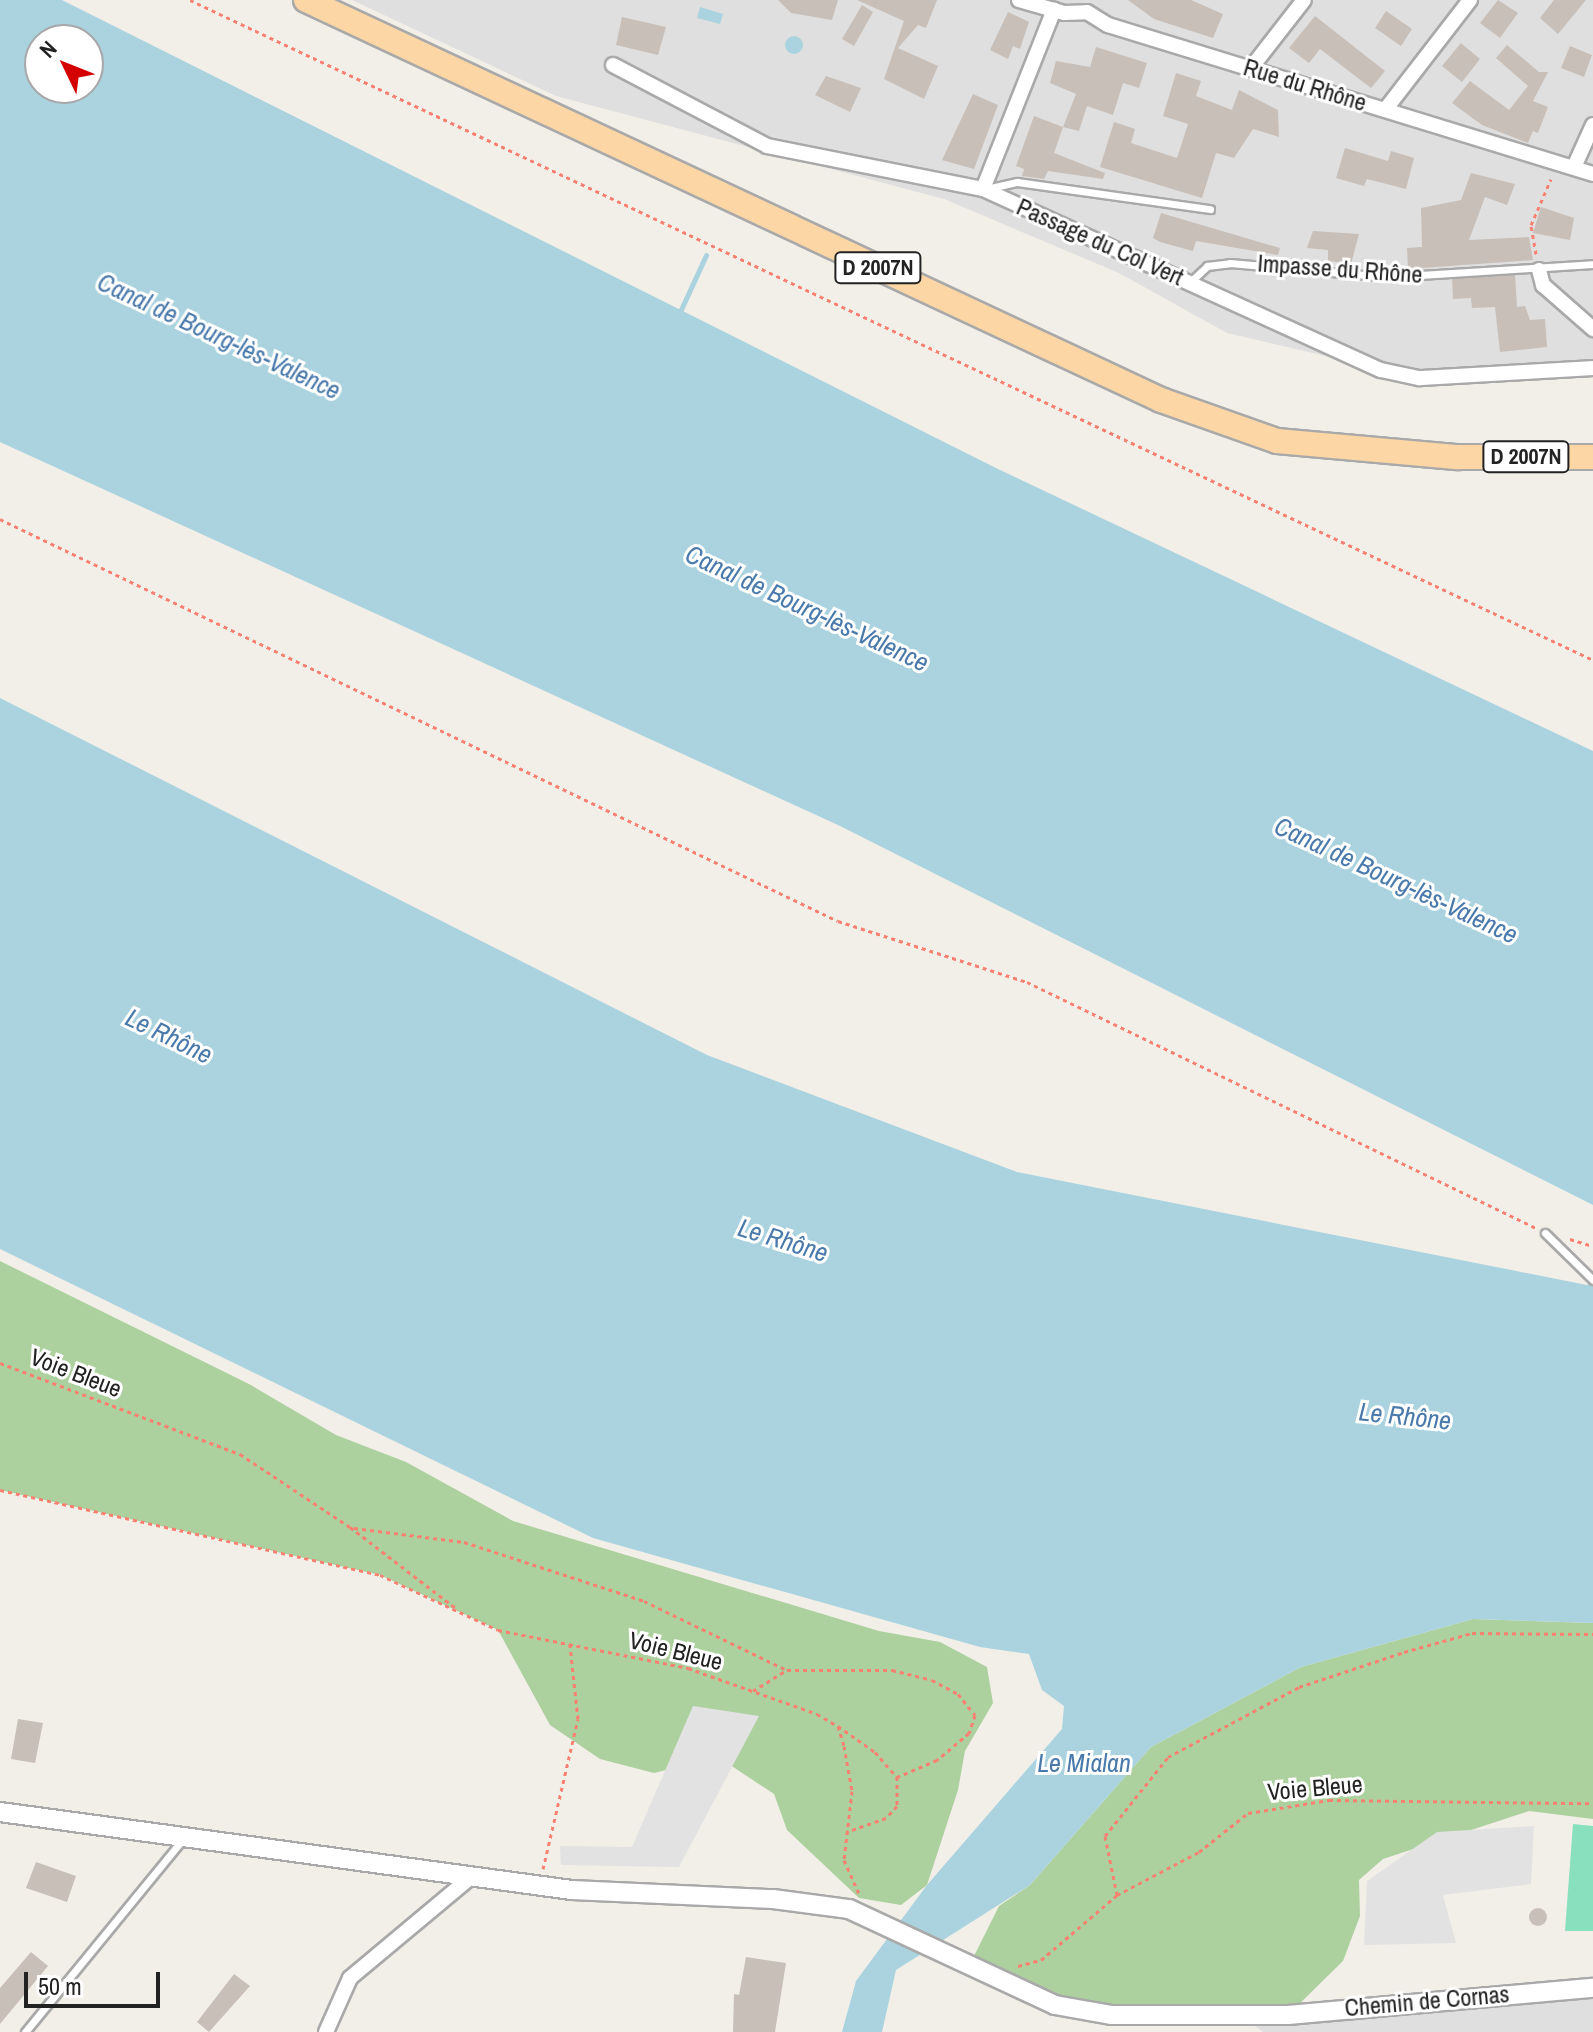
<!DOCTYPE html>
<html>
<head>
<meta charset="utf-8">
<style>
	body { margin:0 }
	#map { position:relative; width:1593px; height:2032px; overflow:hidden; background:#f2efe9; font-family:"Archivo Narrow",sans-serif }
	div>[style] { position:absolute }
	.residential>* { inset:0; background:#e0dfdf }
	.forest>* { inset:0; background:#add19e }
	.pitch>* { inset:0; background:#88e0be }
	.parking>* { inset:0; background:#e2e2e2 }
	.water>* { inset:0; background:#aad3df }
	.round { border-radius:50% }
	.stream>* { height:5px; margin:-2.5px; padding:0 2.5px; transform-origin:2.5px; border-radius:2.5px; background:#aad3df }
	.building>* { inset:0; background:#c7bfb8 }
	.path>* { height:3px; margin-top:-1.5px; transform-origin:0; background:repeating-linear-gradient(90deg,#fa8072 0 4px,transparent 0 8px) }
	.roads { filter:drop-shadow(2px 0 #a9a9a9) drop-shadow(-2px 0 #a9a9a9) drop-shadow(0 2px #a9a9a9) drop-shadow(0 -2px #a9a9a9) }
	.service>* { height:7px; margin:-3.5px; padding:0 3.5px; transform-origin:3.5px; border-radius:3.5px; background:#fff }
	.minor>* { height:14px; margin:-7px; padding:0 7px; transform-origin:7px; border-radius:7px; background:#fff }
	.tertiary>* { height:18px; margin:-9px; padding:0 9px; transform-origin:9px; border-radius:9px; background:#fff }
	.primary>* { height:24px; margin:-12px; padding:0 12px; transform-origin:12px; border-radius:12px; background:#fcd6a4 }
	span { translate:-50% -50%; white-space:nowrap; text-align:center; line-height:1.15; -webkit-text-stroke:6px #fff; paint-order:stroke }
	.shield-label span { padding:2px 6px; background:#fff; border:2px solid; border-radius:6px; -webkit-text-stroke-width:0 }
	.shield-label { font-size:22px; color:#222; font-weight:700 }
	.street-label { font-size:24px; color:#222 }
	.water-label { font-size:26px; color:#4a7aab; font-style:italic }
	.north { position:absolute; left:24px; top:24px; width:80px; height:80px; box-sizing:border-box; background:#fff; border:2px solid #a7a7a7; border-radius:50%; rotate:313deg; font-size:22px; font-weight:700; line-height:32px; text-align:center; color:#222 }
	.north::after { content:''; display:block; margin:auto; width:28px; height:36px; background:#d40000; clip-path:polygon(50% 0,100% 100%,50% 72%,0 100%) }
	.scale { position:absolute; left:24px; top:1972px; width:136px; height:36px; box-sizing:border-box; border:4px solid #222; border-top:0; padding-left:10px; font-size:24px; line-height:28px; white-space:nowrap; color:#222; -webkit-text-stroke:6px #fff; paint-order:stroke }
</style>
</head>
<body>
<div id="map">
	<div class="residential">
		<div style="clip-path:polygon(352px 0,1593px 0,1593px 374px,1394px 372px,1227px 333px,1119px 273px,944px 199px,556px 96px)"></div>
		<div style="clip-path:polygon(1593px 1999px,1593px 2032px,1263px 2032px,1247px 2020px)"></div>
	</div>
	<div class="forest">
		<div style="clip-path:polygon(0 1261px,249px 1384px,336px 1435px,406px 1462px,513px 1521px,879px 1631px,940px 1642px,987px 1667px,993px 1703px,965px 1751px,958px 1790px,927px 1885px,901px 1905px,859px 1898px,787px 1830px,774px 1794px,718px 1757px,654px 1773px,600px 1759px,550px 1725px,498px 1630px,380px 1575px,0 1490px)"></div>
		<div style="clip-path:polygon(1473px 1619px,1593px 1623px,1593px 1819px,1529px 1811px,1383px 1859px,1359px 1880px,1360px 1916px,1343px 1961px,1288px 2015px,1112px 2015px,968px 1968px,999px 1906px,1030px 1885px,1151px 1747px,1301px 1667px)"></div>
	</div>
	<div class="pitch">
		<div style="clip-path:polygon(1573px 1824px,1593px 1826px,1593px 1931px,1565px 1931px)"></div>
	</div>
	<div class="parking">
		<div style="clip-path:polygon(693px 1706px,759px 1716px,679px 1867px,561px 1865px,560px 1846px,632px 1847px)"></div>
		<div style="clip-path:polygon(1534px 1826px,1531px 1884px,1443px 1895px,1456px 1943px,1364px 1945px,1367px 1881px,1437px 1832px)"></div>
	</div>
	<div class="water">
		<div style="clip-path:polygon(evenodd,0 0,62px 0,998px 469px,1593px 751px,1593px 1205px,838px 825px,0 442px,0 0,40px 40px,88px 40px,88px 88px,40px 88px,40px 40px)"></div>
		<div style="clip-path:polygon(700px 7px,723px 14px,720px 24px,697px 18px)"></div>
		<div class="round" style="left:785px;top:36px;width:18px;height:18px"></div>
		<div style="clip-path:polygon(0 698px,707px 1055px,1017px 1172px,1587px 1285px,1593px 1280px,1593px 1623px,1473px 1619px,1301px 1667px,1151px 1747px,1030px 1885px,896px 1970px,882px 2032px,842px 2032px,856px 1981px,927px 1885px,1062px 1729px,1064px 1706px,1042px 1690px,1029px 1654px,980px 1647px,593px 1538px,0 1249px)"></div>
	</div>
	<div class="stream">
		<div style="left:678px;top:316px;width:67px;rotate:-65.3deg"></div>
	</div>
	<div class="building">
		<div style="clip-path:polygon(778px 0,838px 0,832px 20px,791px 13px)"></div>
		<div style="clip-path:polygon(857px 0,937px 0,926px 28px,918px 25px,898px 48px,938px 66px,924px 99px,884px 79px,904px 21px)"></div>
		<div style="clip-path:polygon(1128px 0,1191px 0,1223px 14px,1213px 38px,1154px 19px)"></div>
		<div style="clip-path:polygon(1498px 0,1518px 13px,1500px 38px,1480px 23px)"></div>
		<div style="clip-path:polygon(1554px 0,1586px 0,1558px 34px,1540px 18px)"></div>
		<div style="clip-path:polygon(862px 5px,873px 12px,854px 46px,842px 39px)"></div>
		<div style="clip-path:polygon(1386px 11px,1412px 29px,1401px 46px,1375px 28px)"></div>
		<div style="clip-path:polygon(1008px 12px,1029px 22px,1020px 49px,1013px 46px,1008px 59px,990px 50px)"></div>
		<div style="clip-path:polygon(1315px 16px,1385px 71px,1371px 88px,1320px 49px,1309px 63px,1289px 48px)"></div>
		<div style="clip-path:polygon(622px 17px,666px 27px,658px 55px,616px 45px)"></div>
		<div style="clip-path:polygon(1461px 43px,1480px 59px,1462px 82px,1442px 66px)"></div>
		<div style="clip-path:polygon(1507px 45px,1539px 72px,1548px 72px,1533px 101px,1548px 107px,1538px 133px,1533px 131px,1528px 143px,1482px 125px,1452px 103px,1470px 81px,1509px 110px,1528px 86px,1496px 58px)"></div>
		<div style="clip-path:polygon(1570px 46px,1592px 55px,1584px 77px,1561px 68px)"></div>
		<div style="clip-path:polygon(1096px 47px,1147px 63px,1139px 88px,1123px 83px,1113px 115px,1087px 106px,1079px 131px,1063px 127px,1076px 94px,1050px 83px,1056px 61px,1090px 67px)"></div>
		<div style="clip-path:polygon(1176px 73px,1201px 81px,1196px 96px,1232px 110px,1239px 90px,1278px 110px,1279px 137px,1253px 129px,1234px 158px,1216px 153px,1202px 198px,1100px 167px,1114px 122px,1135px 129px,1131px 143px,1177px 158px,1188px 124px,1163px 116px)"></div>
		<div style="clip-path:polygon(826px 76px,861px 88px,850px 112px,815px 95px)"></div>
		<div style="clip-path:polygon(973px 94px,998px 105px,974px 169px,942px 160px)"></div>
		<div style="clip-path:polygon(1034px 116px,1063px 127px,1054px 153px,1105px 173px,1103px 179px,1048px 171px,1044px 179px,1022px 176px,1024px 169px,1016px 166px)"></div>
		<div style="clip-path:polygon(1345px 148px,1388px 161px,1391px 151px,1414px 158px,1406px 189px,1367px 179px,1364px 186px,1336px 178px)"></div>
		<div style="clip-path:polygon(1471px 173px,1515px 184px,1507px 205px,1485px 197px,1469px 240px,1529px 237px,1533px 260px,1408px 269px,1407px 248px,1422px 247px,1421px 208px,1461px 200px)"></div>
		<div style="clip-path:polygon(1541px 207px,1574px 218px,1570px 240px,1533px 233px)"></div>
		<div style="clip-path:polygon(1161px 213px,1280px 248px,1278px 255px,1196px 241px,1193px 251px,1160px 242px,1153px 238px)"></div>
		<div style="clip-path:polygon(1313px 231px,1359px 234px,1351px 264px,1328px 261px,1328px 250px,1307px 248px)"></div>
		<div style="clip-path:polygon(1515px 275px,1517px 307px,1525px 306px,1530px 320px,1545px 319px,1547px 347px,1500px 352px,1495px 307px,1472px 308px,1471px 298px,1453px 299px,1452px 279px)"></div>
		<div style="clip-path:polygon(18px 1719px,43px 1723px,35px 1763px,11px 1759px)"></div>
		<div style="clip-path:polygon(36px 1862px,76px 1876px,67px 1902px,26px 1888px)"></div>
		<div class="round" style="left:1529px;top:1908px;width:18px;height:18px"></div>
		<div style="clip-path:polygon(31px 1952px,48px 1966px,0 2024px,0 1988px)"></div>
		<div style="clip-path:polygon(746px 1957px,786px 1963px,775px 2032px,733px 2032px,734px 1994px,739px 1995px)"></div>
		<div style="clip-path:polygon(234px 1974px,250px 1986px,209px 2032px,197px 2022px)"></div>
	</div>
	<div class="path">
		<div style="left:190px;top:0;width:1550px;rotate:25.19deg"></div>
		<div style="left:1536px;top:254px;width:29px;rotate:-100deg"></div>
		<div style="left:1531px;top:225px;width:50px;rotate:-66.5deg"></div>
		<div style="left:0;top:519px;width:929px;rotate:25.63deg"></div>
		<div style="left:838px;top:921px;width:199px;rotate:17.9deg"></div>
		<div style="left:1027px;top:982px;width:565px;rotate:25.79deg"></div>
		<div style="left:1570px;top:1239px;width:24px;rotate:17deg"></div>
		<div style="left:0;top:1363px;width:257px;rotate:20.8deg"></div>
		<div style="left:240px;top:1454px;width:132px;rotate:33.6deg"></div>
		<div style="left:350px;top:1527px;width:136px;rotate:37.5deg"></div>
		<div style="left:0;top:1490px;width:389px;rotate:12.6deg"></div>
		<div style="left:380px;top:1575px;width:130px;rotate:25deg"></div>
		<div style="left:498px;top:1630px;width:194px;rotate:11.3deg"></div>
		<div style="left:688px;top:1668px;width:137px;rotate:19.6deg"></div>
		<div style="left:817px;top:1714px;width:24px;rotate:30deg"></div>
		<div style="left:838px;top:1726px;width:21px;rotate:73deg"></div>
		<div style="left:844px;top:1746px;width:46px;rotate:79.9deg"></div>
		<div style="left:852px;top:1791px;width:69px;rotate:96.6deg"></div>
		<div style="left:844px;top:1860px;width:37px;rotate:66deg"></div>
		<div style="left:354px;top:1528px;width:111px;rotate:7.3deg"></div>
		<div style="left:464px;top:1542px;width:189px;rotate:18.1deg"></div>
		<div style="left:644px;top:1601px;width:159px;rotate:25.8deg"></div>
		<div style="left:753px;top:1691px;width:40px;rotate:-32deg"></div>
		<div style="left:787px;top:1670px;width:105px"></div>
		<div style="left:892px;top:1670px;width:41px;rotate:14deg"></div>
		<div style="left:932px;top:1680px;width:30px;rotate:28deg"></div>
		<div style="left:958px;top:1694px;width:27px;rotate:51deg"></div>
		<div style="left:975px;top:1715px;width:19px;rotate:108deg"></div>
		<div style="left:969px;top:1733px;width:42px;rotate:139.8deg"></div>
		<div style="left:937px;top:1760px;width:43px;rotate:157deg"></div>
		<div style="left:897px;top:1777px;width:29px;rotate:90deg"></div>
		<div style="left:897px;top:1806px;width:16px;rotate:133deg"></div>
		<div style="left:886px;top:1818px;width:42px;rotate:160.7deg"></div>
		<div style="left:838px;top:1726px;width:45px;rotate:35.1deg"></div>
		<div style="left:875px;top:1752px;width:33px;rotate:49deg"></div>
		<div style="left:543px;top:1869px;width:154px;rotate:-76.9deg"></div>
		<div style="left:578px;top:1719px;width:74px;rotate:-96.2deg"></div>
		<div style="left:1117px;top:1895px;width:60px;rotate:-101.5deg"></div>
		<div style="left:1105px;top:1836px;width:101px;rotate:-51.4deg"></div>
		<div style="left:1168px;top:1757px;width:149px;rotate:-28.1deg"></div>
		<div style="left:1299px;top:1687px;width:111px;rotate:-18.4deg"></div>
		<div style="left:1404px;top:1652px;width:71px;rotate:-15.6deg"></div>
		<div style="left:1472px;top:1633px;width:121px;rotate:0.5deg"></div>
		<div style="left:1018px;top:1966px;width:24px;rotate:-15deg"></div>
		<div style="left:1041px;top:1960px;width:100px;rotate:-40.5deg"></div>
		<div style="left:1117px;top:1895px;width:93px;rotate:-27.7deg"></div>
		<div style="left:1199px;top:1852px;width:63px;rotate:-38.5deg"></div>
		<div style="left:1248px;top:1813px;width:82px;rotate:-9.1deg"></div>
		<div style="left:1329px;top:1800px;width:264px;rotate:0.7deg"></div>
	</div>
	<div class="roads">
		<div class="service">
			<div style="left:986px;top:189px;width:32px;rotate:-13deg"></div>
			<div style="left:1017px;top:182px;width:195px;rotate:8deg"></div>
			<div style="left:1189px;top:283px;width:25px;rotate:-43deg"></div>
			<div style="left:1207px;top:266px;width:23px;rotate:-7deg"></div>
			<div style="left:1230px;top:263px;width:159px;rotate:5.1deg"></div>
			<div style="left:1388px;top:277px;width:205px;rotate:-3.6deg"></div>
			<div style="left:1545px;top:1233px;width:67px;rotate:44.4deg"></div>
			<div style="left:25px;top:2032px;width:249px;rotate:-50.7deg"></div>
		</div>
		<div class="minor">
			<div style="left:1019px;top:0;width:47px;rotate:16.1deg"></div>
			<div style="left:1064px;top:13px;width:23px;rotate:-2deg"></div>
			<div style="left:1087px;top:12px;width:25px;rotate:32deg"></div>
			<div style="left:1108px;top:25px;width:507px;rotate:17.08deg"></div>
			<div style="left:613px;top:65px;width:174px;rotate:27.7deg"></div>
			<div style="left:767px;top:146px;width:220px;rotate:11.3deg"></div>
			<div style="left:983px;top:189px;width:437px;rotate:24.5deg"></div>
			<div style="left:1381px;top:370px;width:40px;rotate:12deg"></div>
			<div style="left:1420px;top:378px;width:173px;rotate:-3.3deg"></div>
			<div style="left:1251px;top:68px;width:86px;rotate:-52.1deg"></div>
			<div style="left:1385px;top:110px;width:139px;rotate:-52.3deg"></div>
			<div style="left:1574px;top:167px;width:46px;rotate:-65.7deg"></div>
			<div style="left:983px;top:189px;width:193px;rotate:-68.4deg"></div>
			<div style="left:1539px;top:270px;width:16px;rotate:75deg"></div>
			<div style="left:1543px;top:285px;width:67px;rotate:41.3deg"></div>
			<div style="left:326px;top:2032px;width:59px;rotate:-66deg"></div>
			<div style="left:350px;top:1978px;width:159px;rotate:-39.9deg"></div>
		</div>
		<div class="tertiary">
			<div style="left:0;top:1812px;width:577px;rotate:7.77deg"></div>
			<div style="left:572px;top:1890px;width:201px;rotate:2.6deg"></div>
			<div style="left:773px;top:1899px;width:77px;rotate:7.5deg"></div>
			<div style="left:849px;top:1909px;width:227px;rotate:25deg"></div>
			<div style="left:1055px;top:2005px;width:58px;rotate:10deg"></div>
			<div style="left:1112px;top:2015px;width:176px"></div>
			<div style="left:1288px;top:2015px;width:306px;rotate:-5.1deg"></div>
		</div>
		<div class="primary">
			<div style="left:306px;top:0;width:944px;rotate:25.07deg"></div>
			<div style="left:1161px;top:400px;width:123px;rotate:19.5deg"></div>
			<div style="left:1277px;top:441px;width:182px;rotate:5.1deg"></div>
			<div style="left:1458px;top:457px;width:135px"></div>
		</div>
	</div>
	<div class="shield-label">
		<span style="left:878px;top:268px">D 2007N</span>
		<span style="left:1526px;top:457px">D 2007N</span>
	</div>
	<div class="street-label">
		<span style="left:1305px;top:85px;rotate:17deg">Rue du Rhône</span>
		<span style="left:1100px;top:242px;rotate:24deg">Passage du Col Vert</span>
		<span style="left:1340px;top:269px;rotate:4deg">Impasse du Rhône</span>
		<span style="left:76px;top:1373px;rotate:21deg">Voie Bleue</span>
		<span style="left:676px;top:1651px;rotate:14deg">Voie Bleue</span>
		<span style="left:1315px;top:1788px;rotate:-5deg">Voie Bleue</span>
		<span style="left:1427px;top:2001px;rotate:-5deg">Chemin de Cornas</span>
	</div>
	<div class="water-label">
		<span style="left:219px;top:336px;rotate:25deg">Canal de Bourg-lès-Valence</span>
		<span style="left:807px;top:608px;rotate:25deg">Canal de Bourg-lès-Valence</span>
		<span style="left:1396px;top:880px;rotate:25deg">Canal de Bourg-lès-Valence</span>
		<span style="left:169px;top:1036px;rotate:26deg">Le Rhône</span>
		<span style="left:783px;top:1240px;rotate:17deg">Le Rhône</span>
		<span style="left:1405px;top:1416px;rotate:6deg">Le Rhône</span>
		<span style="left:1084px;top:1763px">Le Mialan</span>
	</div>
	<div class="north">N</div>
	<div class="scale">50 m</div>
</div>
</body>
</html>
